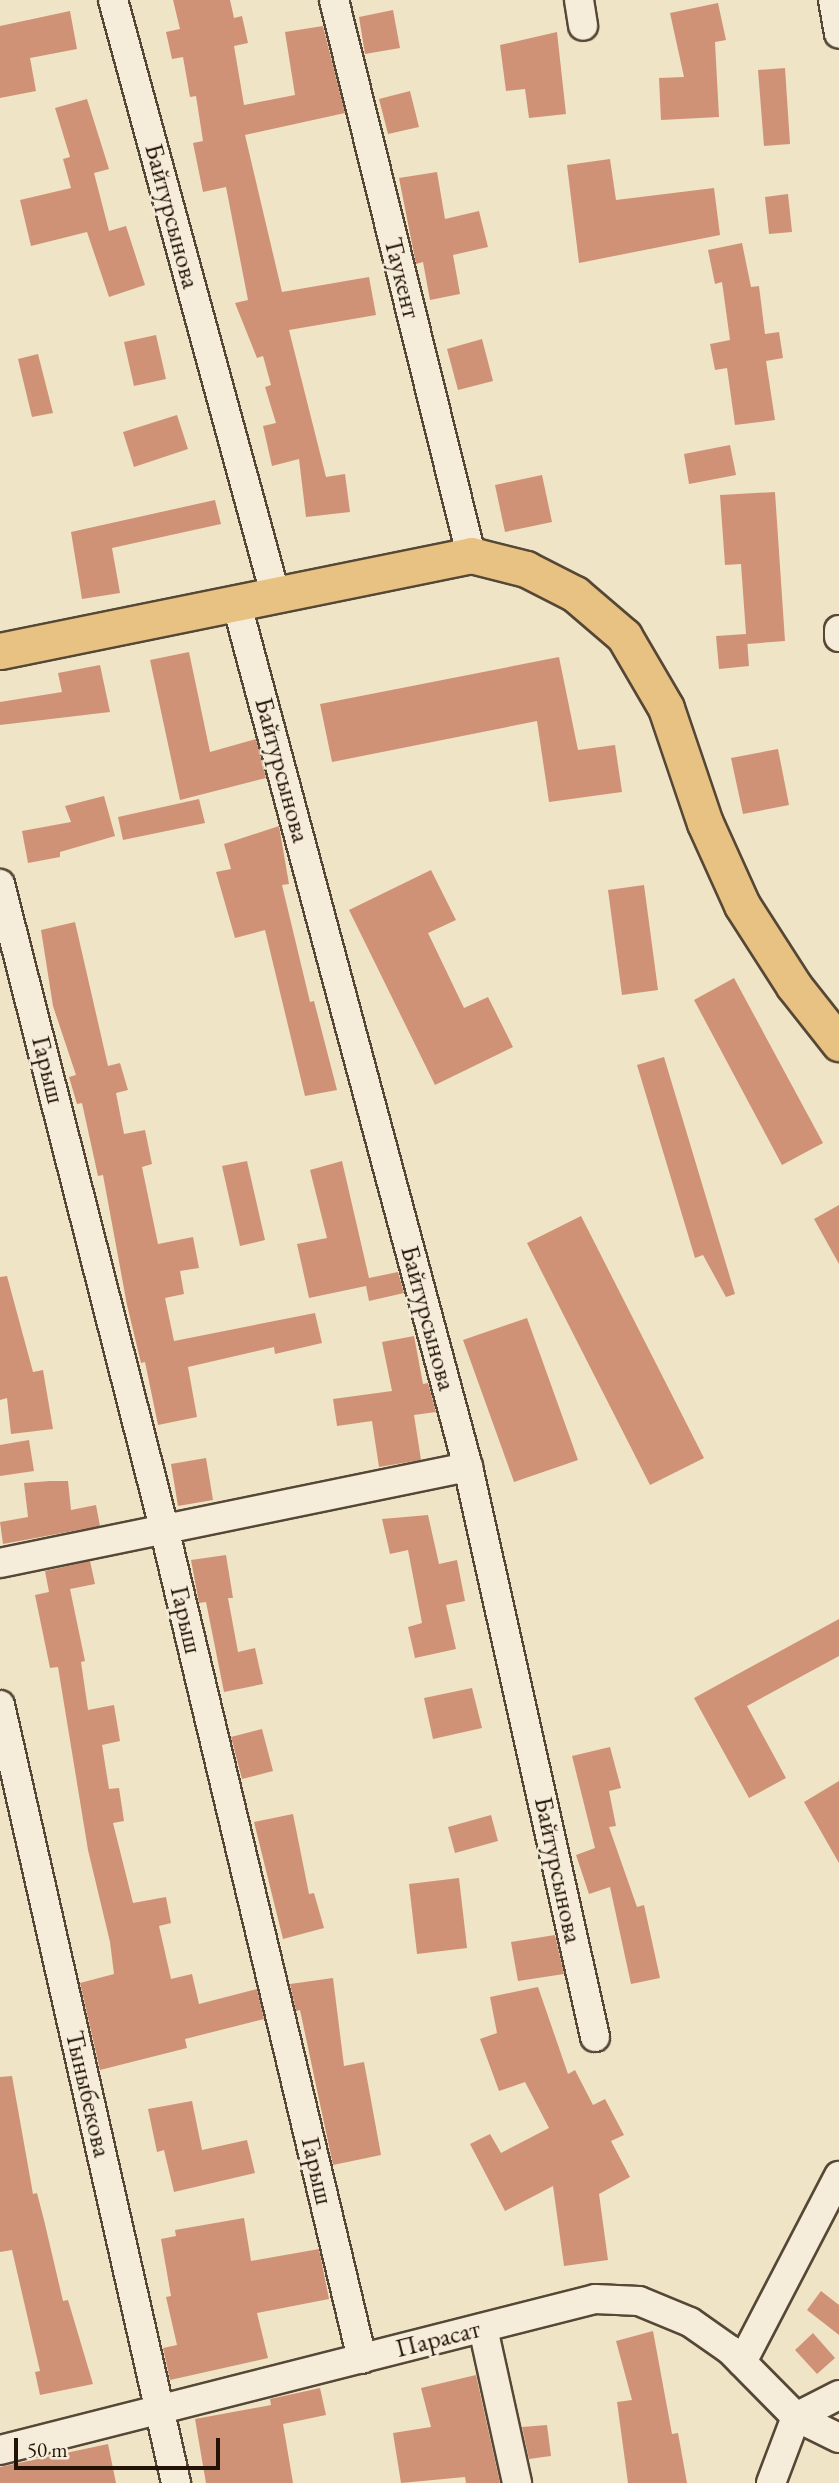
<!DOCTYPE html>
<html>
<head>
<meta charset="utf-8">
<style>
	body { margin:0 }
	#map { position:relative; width:839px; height:2483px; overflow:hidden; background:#efe4c5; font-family:"EB Garamond",serif }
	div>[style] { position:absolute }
	.building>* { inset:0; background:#d09277 }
	.roads { filter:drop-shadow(2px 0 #564736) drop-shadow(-2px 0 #564736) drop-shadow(0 2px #564736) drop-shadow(0 -2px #564736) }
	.minor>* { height:28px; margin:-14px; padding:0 14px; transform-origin:14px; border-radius:14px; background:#f5edd9 }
	.major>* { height:35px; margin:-17.5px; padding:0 17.5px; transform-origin:17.5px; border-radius:17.5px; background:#e8c282 }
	span { translate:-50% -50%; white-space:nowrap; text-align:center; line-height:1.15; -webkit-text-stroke:5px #f5edd9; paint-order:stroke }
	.street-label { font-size:26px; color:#231307 }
	.scale { position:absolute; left:14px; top:2438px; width:206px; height:32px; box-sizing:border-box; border:4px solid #231307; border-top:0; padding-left:9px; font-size:21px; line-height:24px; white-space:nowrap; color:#231307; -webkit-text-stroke:5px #f5edd9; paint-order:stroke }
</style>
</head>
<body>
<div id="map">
	<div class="building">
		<div style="clip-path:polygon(173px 0,230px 0,234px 18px,242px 16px,248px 43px,234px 46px,244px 105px,295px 95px,285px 32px,323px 26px,345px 113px,245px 135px,282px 292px,369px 277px,376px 315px,289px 330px,326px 477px,345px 474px,350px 512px,306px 517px,299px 459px,272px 466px,263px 426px,276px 423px,265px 387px,271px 385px,263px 356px,257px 358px,235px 303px,248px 300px,226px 187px,203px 192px,193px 143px,203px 141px,196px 96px,190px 97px,183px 57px,172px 59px,166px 32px,180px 29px)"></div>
		<div style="clip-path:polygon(718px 3px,726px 40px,715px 42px,719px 117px,661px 120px,659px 78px,684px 77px,670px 13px)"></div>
		<div style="clip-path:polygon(393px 10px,400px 48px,365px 54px,359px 17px)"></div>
		<div style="clip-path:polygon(70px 11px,77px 49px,30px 58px,36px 91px,0 98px,0 26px)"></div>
		<div style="clip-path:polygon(557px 32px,566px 114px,529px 118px,525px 89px,506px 91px,500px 45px)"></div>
		<div style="clip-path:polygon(785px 68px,790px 144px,764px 146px,758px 70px)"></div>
		<div style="clip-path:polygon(410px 91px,419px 127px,388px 134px,379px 99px)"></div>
		<div style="clip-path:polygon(87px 99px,109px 169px,94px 173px,109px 231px,126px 226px,145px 285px,109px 297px,87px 232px,31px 246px,20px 200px,71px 188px,63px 159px,70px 157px,55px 108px)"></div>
		<div style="clip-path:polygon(610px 159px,616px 200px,714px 188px,720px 235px,579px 263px,567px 165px)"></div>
		<div style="clip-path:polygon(437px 172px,445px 219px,479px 211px,488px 247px,453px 255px,460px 294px,430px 300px,423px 262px,416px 264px,399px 178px)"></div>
		<div style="clip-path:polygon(788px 194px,792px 232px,769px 234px,765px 197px)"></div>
		<div style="clip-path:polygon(742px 243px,751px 287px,759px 286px,765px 334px,779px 332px,783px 358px,766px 361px,775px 420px,735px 425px,727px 368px,715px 370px,710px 344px,730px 340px,722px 282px,715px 284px,708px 250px)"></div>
		<div style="clip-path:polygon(156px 335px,166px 379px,134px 386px,124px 342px)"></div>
		<div style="clip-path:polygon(482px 339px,493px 381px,458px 390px,447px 349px)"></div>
		<div style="clip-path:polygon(38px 354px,53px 413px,32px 417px,18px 359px)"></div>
		<div style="clip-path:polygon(177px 415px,188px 449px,134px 467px,123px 432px)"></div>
		<div style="clip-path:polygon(730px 445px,736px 475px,689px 484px,684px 454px)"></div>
		<div style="clip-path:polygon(542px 475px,552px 522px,505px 532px,495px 485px)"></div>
		<div style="clip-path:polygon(775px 492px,785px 641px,747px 644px,747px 638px,749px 666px,719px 669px,716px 636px,746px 634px,741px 564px,725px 565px,720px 495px)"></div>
		<div style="clip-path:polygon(215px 500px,221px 524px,112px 548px,120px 593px,82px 599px,71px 532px)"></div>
		<div style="clip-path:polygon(189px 652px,210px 752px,256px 739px,266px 778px,180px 800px,150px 660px)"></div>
		<div style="clip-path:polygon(559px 657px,578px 750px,615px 745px,622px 792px,549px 802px,537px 721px,332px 762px,320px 704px)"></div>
		<div style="clip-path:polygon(100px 665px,110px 712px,0 725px,0 702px,62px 692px,58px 673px)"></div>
		<div style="clip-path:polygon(778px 749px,789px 805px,743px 814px,731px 758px)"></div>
		<div style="clip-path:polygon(104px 796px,115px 836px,60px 852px,60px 857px,28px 863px,22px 831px,71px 822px,65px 806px)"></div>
		<div style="clip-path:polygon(199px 799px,205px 823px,123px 840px,118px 817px)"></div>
		<div style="clip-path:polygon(279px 826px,289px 884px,282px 885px,310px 1002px,314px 1001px,337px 1090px,305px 1096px,265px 930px,235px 938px,216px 872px,231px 869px,224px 844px)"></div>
		<div style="clip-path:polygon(431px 870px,456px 920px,428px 933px,464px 1008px,488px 997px,513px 1047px,435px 1085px,349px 910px)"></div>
		<div style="clip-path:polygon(644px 885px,658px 990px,622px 995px,608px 890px)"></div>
		<div style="clip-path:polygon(75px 922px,108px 1066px,120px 1063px,128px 1090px,116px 1093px,124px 1134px,145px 1130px,152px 1164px,142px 1167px,158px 1244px,193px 1237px,199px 1268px,180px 1271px,184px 1294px,165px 1298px,174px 1341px,315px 1313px,322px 1343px,275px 1354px,274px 1347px,188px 1367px,197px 1417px,158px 1425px,145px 1362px,141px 1363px,127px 1305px,103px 1175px,98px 1176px,82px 1103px,77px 1104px,69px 1077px,76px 1075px,53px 1006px,41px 930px)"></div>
		<div style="clip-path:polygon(734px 978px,823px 1143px,782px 1165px,694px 1000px)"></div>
		<div style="clip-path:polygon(664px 1057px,735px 1294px,726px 1297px,703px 1255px,695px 1258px,637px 1065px)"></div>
		<div style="clip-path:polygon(247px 1161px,265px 1240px,240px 1246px,222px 1166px)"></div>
		<div style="clip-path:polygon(342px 1161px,369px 1278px,398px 1272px,404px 1293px,369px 1301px,366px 1286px,309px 1298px,297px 1244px,327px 1238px,310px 1170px)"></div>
		<div style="clip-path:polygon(839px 1205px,839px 1264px,814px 1219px)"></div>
		<div style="clip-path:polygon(581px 1216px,704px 1458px,650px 1485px,527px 1243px)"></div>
		<div style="clip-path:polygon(7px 1276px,33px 1372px,43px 1370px,53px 1429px,11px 1434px,7px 1398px,0 1400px,0 1277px)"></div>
		<div style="clip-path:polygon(527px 1318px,578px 1460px,514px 1482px,463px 1340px)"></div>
		<div style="clip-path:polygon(414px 1336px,423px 1384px,428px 1383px,436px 1412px,414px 1415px,421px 1460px,379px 1467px,372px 1421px,337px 1426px,333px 1399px,392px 1391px,382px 1342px)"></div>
		<div style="clip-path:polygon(29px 1440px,34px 1471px,0 1476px,0 1445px)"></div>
		<div style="clip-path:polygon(206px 1458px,213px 1500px,178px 1506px,171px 1464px)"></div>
		<div style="clip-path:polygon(50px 1481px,68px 1481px,71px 1510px,96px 1505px,100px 1526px,3px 1544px,0 1522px,28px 1517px,24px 1483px)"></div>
		<div style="clip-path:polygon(428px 1515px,439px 1564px,457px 1560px,465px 1601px,446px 1605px,456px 1649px,415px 1658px,408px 1627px,422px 1623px,408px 1550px,390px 1554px,382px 1519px)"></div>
		<div style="clip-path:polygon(226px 1555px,233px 1598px,228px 1598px,238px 1652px,255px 1648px,263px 1684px,224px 1692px,206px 1602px,199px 1603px,191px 1560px)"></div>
		<div style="clip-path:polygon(90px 1561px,95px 1584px,70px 1589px,85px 1661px,81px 1662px,88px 1710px,114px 1705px,120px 1741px,102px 1745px,109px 1789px,119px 1788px,124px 1821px,113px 1823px,133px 1903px,166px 1897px,171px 1923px,159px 1926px,171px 1979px,192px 1974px,199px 2004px,257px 1989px,264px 2019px,185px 2039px,187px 2048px,100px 2070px,80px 1983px,114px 1974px,110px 1942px,88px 1850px,58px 1667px,50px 1668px,35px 1595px,49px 1592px,45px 1571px)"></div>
		<div style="clip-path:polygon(839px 1619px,839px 1656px,747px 1706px,786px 1778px,749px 1798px,694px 1698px)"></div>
		<div style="clip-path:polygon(472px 1688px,482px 1728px,433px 1739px,424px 1698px)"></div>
		<div style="clip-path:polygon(262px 1729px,273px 1771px,242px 1779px,231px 1737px)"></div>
		<div style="clip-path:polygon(610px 1747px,621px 1788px,609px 1791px,616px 1826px,609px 1827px,637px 1907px,644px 1905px,660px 1978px,631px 1984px,610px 1887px,589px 1894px,576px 1855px,595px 1848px,572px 1756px)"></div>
		<div style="clip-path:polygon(839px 1781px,839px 1863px,804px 1802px)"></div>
		<div style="clip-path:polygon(293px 1814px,309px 1894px,314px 1893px,324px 1928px,283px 1939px,254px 1822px)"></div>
		<div style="clip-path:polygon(491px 1815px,498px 1841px,455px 1853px,448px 1827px)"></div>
		<div style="clip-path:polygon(459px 1878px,467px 1948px,417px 1954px,409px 1884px)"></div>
		<div style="clip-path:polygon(555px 1935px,564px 1974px,518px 1981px,511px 1942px)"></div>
		<div style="clip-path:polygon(333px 1978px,344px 2066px,364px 2062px,381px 2155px,333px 2165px,300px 2010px,296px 2011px,290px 1984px)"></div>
		<div style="clip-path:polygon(538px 1987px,568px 2074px,575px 2070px,593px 2105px,605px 2099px,624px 2135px,611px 2141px,630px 2177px,599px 2194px,608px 2260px,564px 2266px,553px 2186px,505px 2211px,470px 2144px,490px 2134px,501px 2153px,549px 2128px,525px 2082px,499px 2091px,480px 2039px,497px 2033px,490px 1997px)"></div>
		<div style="clip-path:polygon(12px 2076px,33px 2194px,37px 2193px,44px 2220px,63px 2301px,68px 2300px,93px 2384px,40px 2395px,35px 2372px,40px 2371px,12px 2250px,0 2252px,0 2077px)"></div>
		<div style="clip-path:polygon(192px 2101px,202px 2150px,247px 2140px,255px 2173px,174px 2192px,164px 2150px,157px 2152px,148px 2109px)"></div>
		<div style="clip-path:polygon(244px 2218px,251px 2261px,319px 2249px,329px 2299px,257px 2313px,268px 2358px,170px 2380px,163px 2348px,177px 2345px,166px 2297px,171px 2296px,161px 2239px,176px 2236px,175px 2230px)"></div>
		<div style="clip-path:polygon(821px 2291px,839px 2305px,839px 2335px,807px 2310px)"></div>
		<div style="clip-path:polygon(653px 2331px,672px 2434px,678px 2433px,687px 2483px,628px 2483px,617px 2402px,632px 2400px,616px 2341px)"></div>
		<div style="clip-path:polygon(813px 2333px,835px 2358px,817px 2374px,795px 2350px)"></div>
		<div style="clip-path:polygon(476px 2375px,500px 2483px,466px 2483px,465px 2477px,401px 2483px,393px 2433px,431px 2427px,421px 2388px)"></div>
		<div style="clip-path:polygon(320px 2388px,326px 2415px,283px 2424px,293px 2483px,206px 2483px,195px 2419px,271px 2405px,270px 2399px)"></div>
		<div style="clip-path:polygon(547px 2425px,551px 2456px,529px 2459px,522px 2427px)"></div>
		<div style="clip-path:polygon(108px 2444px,116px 2483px,0 2483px,0 2467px)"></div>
	</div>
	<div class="roads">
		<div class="minor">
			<div style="left:113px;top:0;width:616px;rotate:74.74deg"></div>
			<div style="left:334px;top:0;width:572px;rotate:76.13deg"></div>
			<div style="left:579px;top:0;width:26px;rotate:81deg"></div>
			<div style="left:833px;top:0;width:34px;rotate:80deg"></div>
			<div style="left:237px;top:605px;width:892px;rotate:75deg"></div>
			<div style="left:468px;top:1467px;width:584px;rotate:77.44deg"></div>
			<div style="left:839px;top:637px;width:7px;rotate:-90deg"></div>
			<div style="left:0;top:884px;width:669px;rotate:75.71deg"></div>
			<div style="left:165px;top:1532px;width:850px;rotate:76.6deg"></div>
			<div style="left:0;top:1563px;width:478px;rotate:-11.6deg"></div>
			<div style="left:0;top:1705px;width:798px;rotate:77.25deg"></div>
			<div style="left:483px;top:2328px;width:159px;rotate:77.6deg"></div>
			<div style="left:742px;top:2362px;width:210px;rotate:-62.5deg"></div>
			<div style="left:796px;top:2417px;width:48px;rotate:-27.1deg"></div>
			<div style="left:0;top:2450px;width:614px;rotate:-14.24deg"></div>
			<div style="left:595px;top:2299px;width:44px;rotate:2.6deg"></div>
			<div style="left:639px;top:2301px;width:55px;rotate:22.4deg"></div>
			<div style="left:690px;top:2322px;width:49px;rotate:35deg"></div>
			<div style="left:730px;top:2350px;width:94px;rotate:45.4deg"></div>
			<div style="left:796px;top:2417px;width:48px;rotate:26deg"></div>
			<div style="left:771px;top:2483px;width:71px;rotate:-69.3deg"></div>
		</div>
		<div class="major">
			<div style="left:0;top:651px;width:481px;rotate:-11.5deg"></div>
			<div style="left:471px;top:555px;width:57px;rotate:14.3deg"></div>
			<div style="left:526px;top:569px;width:55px;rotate:27deg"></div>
			<div style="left:575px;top:594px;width:65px;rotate:40.6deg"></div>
			<div style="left:624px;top:636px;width:83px;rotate:59.7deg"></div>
			<div style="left:666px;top:708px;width:121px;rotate:71.3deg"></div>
			<div style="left:705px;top:823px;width:90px;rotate:65.7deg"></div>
			<div style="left:742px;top:905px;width:96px;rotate:57.3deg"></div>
			<div style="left:794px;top:986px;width:73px;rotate:51.7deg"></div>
		</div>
	</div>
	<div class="street-label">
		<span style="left:172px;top:216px;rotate:75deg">Байтурсынова</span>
		<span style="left:402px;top:278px;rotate:76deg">Таукент</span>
		<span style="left:282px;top:770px;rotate:75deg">Байтурсынова</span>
		<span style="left:48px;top:1070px;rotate:76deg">Гарыш</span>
		<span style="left:428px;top:1318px;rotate:75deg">Байтурсынова</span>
		<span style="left:186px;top:1620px;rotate:77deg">Гарыш</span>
		<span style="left:558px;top:1870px;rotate:78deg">Байтурсынова</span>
		<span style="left:88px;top:2094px;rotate:77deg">Тыныбекова</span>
		<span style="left:317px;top:2171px;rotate:77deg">Гарыш</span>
		<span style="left:438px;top:2339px;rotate:-14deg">Парасат</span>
	</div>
	<div class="scale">50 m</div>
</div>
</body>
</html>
